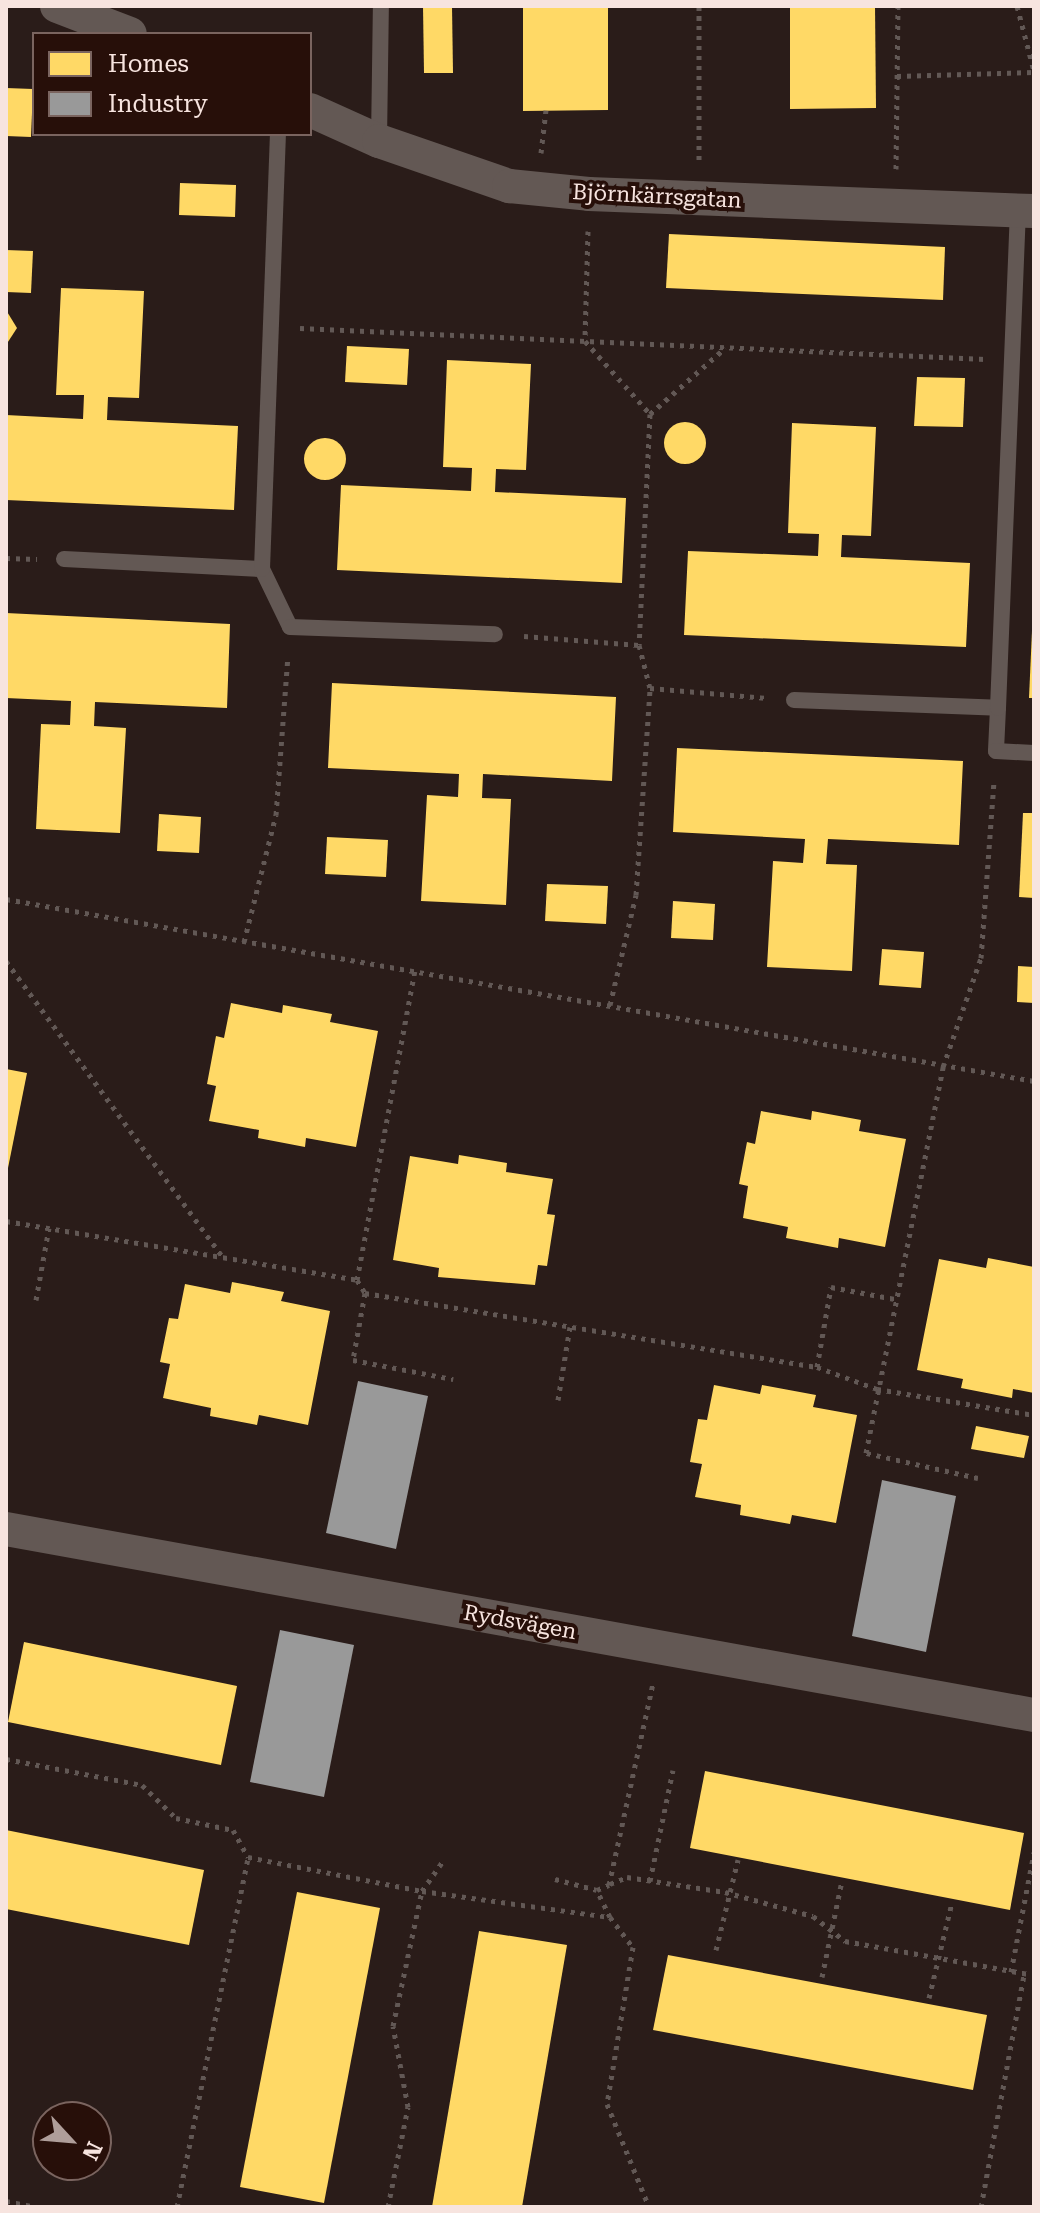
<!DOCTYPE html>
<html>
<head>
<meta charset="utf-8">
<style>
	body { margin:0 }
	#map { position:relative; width:1040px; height:2213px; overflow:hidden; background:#2a1c19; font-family:"Roboto Serif",serif }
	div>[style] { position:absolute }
	.homes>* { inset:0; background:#ffd966 }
	.round { border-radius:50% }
	.industry>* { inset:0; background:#999 }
	.path>* { height:5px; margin-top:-2.5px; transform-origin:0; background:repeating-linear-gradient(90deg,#625855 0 4px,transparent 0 10px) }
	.service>* { height:16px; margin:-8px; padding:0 8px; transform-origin:8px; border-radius:8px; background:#635854 }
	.minor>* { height:34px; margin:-17px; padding:0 17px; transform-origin:17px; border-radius:17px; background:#635854 }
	span { translate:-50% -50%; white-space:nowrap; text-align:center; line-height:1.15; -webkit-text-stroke:8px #270f09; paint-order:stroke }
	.street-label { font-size:22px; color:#f7e4df }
	.frame { position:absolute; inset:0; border:8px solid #f7e4df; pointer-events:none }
	.legend { position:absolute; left:32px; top:32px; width:280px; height:104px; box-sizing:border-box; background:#270f09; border:2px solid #7a645f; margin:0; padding:10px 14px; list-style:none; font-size:24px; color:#f7e4df }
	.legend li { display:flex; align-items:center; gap:16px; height:40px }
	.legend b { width:40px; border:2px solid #7a645f }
	.north { position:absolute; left:32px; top:2101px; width:80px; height:80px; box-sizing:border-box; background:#270f09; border:2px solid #7a645f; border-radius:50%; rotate:116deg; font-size:22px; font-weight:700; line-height:32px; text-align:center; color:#f7e4df }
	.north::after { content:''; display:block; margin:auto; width:28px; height:36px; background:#af9e9a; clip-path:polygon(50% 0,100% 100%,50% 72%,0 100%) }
</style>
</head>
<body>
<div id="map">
	<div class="homes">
		<div style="clip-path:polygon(423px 6px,452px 6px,453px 73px,424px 73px)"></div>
		<div style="clip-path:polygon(523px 6px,608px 6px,608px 110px,523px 111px)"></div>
		<div style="clip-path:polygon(790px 6px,875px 6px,876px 108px,790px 109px)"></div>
		<div style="clip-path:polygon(6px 88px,33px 89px,31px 137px,6px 136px)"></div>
		<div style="clip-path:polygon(180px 183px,236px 185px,235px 217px,179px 215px)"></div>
		<div style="clip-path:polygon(669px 234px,945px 247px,943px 300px,666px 288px)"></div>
		<div style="clip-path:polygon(6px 250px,33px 251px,31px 293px,6px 292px)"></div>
		<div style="clip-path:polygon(61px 288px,144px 291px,139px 398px,108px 397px,107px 420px,238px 426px,234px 510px,6px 500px,6px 415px,83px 419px,84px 395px,56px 395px)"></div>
		<div style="clip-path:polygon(6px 310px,17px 328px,6px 345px)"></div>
		<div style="clip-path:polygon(347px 346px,409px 349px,407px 385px,345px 382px)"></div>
		<div style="clip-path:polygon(447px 360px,531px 364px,526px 470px,496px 469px,495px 492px,626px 498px,622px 583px,337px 570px,341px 485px,471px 491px,472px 468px,443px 467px)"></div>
		<div style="clip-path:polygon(917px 377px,965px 378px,963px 427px,914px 426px)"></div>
		<div class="round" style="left:664px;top:422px;width:42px;height:42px"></div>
		<div style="clip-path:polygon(792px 423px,876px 427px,871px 536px,842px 535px,841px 557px,970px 563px,966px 647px,684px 635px,688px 551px,818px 556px,819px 534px,788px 533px)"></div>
		<div class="round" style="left:304px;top:438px;width:42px;height:42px"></div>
		<div style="clip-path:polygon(6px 613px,230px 624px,227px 708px,95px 702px,94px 726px,126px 728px,120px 833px,36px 829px,41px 724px,70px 725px,71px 701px,6px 698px)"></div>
		<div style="clip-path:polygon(1032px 631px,1034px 631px,1034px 698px,1029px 698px)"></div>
		<div style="clip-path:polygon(332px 683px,616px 697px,612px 781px,483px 774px,482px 798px,511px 799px,506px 905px,421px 901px,427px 795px,458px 797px,459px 774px,328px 768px)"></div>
		<div style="clip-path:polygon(677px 748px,963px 761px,959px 845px,828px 839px,826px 864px,857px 865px,852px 971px,767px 967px,773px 861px,803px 863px,805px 839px,673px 832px)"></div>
		<div style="clip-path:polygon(1023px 813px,1034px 813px,1034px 898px,1019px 897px)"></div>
		<div style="clip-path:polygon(159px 814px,201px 817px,199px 853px,157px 851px)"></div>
		<div style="clip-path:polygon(327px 837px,388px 840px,386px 877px,325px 874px)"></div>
		<div style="clip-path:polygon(547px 884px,608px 886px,606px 924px,545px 921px)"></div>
		<div style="clip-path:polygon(673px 901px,715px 904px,713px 940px,671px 938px)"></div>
		<div style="clip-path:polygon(882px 949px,924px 952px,921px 988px,879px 985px)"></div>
		<div style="clip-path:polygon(1018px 966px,1034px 967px,1034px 1003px,1017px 1002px)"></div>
		<div style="clip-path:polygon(231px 1003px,282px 1013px,283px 1005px,332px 1014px,330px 1022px,378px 1031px,356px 1147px,306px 1138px,305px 1147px,258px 1138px,259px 1130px,209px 1121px,216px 1086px,207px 1084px,216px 1036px,224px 1038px)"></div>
		<div style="clip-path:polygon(6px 1069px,27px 1073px,7px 1173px,6px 1173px)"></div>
		<div style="clip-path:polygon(761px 1111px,811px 1120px,812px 1111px,861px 1120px,859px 1131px,906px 1139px,885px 1247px,839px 1238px,838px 1248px,786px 1238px,788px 1227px,743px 1218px,748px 1186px,739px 1184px,747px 1142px,755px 1144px)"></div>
		<div style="clip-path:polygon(459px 1155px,507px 1163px,506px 1172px,553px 1179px,547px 1214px,555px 1215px,547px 1266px,538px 1265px,535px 1285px,438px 1277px,439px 1268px,393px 1260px,410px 1156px,458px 1164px)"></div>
		<div style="clip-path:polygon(988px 1258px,1034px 1267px,1034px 1393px,1013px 1389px,1012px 1398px,961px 1388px,963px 1379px,917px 1370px,939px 1259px,986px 1268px)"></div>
		<div style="clip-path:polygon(232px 1282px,284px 1292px,281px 1301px,330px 1311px,308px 1425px,259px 1415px,257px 1425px,210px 1416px,211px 1408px,163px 1398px,170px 1364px,160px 1362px,169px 1318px,178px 1319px,185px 1284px,230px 1293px)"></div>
		<div style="clip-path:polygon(714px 1385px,760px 1394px,762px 1385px,816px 1395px,813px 1407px,857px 1415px,836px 1523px,792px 1515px,790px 1524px,740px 1515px,741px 1505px,695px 1497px,702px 1464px,690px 1462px,698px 1419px,707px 1420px)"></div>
		<div style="clip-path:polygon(976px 1426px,1029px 1436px,1024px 1458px,971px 1449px)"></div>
		<div style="clip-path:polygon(24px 1642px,237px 1686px,221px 1765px,8px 1722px)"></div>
		<div style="clip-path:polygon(705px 1771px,1024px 1833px,1010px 1910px,690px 1848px)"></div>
		<div style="clip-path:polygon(6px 1830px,204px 1870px,189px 1945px,6px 1909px)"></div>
		<div style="clip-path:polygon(297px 1892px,380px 1908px,324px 2203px,240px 2187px)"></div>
		<div style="clip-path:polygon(479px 1931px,567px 1945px,522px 2207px,432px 2207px)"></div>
		<div style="clip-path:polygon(668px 1955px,987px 2015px,973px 2090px,653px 2030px)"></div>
	</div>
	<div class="industry">
		<div style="clip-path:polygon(358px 1381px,428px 1396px,396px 1549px,326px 1533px)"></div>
		<div style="clip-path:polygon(882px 1480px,956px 1496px,926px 1652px,852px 1636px)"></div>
		<div style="clip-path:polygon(280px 1630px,354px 1645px,324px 1797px,250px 1782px)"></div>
	</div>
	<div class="path">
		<div style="left:699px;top:6px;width:155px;rotate:90deg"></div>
		<div style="left:1017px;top:6px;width:67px;rotate:75.3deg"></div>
		<div style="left:897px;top:76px;width:137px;rotate:-1.7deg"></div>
		<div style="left:541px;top:153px;width:43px;rotate:-83.4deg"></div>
		<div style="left:896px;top:169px;width:163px;rotate:-89.3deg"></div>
		<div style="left:588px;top:231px;width:110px;rotate:91.6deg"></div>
		<div style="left:585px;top:341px;width:98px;rotate:48.3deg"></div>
		<div style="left:650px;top:414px;width:231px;rotate:92.7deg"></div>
		<div style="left:300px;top:328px;width:686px;rotate:2.59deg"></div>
		<div style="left:650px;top:414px;width:100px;rotate:-41.3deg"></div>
		<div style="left:6px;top:558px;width:31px;rotate:2deg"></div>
		<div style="left:524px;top:636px;width:115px;rotate:4.5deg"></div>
		<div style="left:639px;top:645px;width:44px;rotate:75.7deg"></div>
		<div style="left:650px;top:688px;width:117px;rotate:4.9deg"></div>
		<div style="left:6px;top:899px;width:1044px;rotate:10.04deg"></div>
		<div style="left:244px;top:942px;width:131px;rotate:-75.9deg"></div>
		<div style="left:276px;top:815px;width:159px;rotate:-85.7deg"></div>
		<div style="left:6px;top:961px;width:366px;rotate:53.8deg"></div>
		<div style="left:610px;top:1005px;width:113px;rotate:-76.7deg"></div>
		<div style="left:636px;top:895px;width:207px;rotate:-86.1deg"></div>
		<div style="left:6px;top:1221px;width:356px;rotate:9.5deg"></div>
		<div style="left:357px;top:1280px;width:15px;rotate:58deg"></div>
		<div style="left:365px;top:1293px;width:458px;rotate:9.3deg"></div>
		<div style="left:817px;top:1367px;width:64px;rotate:20.1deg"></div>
		<div style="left:877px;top:1389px;width:159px;rotate:9.4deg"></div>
		<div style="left:357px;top:1280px;width:314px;rotate:-79.4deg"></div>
		<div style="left:365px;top:1293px;width:68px;rotate:100.2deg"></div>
		<div style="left:353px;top:1360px;width:102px;rotate:10.8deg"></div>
		<div style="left:36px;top:1300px;width:73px;rotate:-79.8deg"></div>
		<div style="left:817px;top:1367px;width:81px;rotate:-80.1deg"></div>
		<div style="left:831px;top:1287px;width:65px;rotate:10.6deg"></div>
		<div style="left:558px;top:1400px;width:74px;rotate:-80.7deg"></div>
		<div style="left:978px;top:1478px;width:115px;rotate:-167.4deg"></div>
		<div style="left:866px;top:1453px;width:394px;rotate:-78.7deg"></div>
		<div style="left:943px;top:1067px;width:115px;rotate:-70.8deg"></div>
		<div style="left:981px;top:958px;width:179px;rotate:-85.8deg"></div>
		<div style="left:6px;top:1759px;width:138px;rotate:10.8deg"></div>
		<div style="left:142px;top:1785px;width:47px;rotate:44.1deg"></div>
		<div style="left:176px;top:1818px;width:58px;rotate:11.9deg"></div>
		<div style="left:233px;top:1830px;width:31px;rotate:61deg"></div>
		<div style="left:248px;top:1857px;width:177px;rotate:11.1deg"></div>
		<div style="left:422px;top:1891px;width:190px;rotate:7.9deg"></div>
		<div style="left:610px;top:1917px;width:30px;rotate:-116deg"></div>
		<div style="left:597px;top:1890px;width:13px;rotate:-23deg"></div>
		<div style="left:609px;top:1885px;width:207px;rotate:-77.7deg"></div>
		<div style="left:555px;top:1879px;width:43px;rotate:14.7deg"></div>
		<div style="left:650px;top:1881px;width:113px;rotate:-78.3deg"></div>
		<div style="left:610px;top:1884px;width:18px;rotate:-22deg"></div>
		<div style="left:627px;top:1877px;width:99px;rotate:8.7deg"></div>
		<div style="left:725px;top:1892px;width:91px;rotate:15.3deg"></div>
		<div style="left:813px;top:1916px;width:41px;rotate:38deg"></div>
		<div style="left:845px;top:1941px;width:192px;rotate:10.2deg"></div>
		<div style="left:610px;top:1917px;width:38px;rotate:53deg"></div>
		<div style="left:633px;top:1947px;width:159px;rotate:99.4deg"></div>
		<div style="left:607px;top:2104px;width:111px;rotate:67.8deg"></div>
		<div style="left:716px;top:1950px;width:93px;rotate:-76.3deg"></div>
		<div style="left:1011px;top:1972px;width:122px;rotate:-79.1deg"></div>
		<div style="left:822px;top:1977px;width:99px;rotate:-78.3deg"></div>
		<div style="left:929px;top:1998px;width:99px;rotate:-76.5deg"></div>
		<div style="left:6px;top:2201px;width:32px;rotate:11deg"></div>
		<div style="left:177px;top:2207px;width:357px;rotate:-78.5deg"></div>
		<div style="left:388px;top:2207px;width:102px;rotate:-78.7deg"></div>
		<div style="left:408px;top:2107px;width:82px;rotate:-100.5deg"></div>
		<div style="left:393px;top:2026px;width:138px;rotate:-77.9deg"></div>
		<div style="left:422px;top:1891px;width:39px;rotate:-55deg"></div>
		<div style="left:981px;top:2207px;width:237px;rotate:-79.5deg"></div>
	</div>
	<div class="service">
		<div style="left:379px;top:141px;width:135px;rotate:-89.2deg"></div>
		<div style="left:64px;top:559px;width:198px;rotate:2.9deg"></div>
		<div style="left:262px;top:569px;width:64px;rotate:64.2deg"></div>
		<div style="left:290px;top:627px;width:205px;rotate:2deg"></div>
		<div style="left:262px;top:569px;width:435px;rotate:-87.9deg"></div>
		<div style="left:794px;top:700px;width:204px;rotate:2.2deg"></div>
		<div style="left:998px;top:708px;width:43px;rotate:92.7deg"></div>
		<div style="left:996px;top:751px;width:38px;rotate:3deg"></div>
		<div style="left:998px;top:708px;width:498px;rotate:-87.7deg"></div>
	</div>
	<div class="minor">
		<div style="left:57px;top:6px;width:78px;rotate:21deg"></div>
		<div style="left:310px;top:110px;width:76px;rotate:24.2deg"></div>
		<div style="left:379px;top:141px;width:138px;rotate:19.1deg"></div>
		<div style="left:509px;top:186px;width:80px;rotate:5.7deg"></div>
		<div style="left:589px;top:194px;width:445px;rotate:2.2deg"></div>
		<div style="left:6px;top:1529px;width:1045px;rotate:10.26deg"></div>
	</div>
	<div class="street-label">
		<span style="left:657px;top:196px;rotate:3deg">Björnkärrsgatan</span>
		<span style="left:520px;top:1622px;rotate:10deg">Rydsvägen</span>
	</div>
	<div class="frame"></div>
	<ul class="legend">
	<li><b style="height:22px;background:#ffd966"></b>Homes</li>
	<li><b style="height:22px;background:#999"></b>Industry</li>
	</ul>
	<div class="north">N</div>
</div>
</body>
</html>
